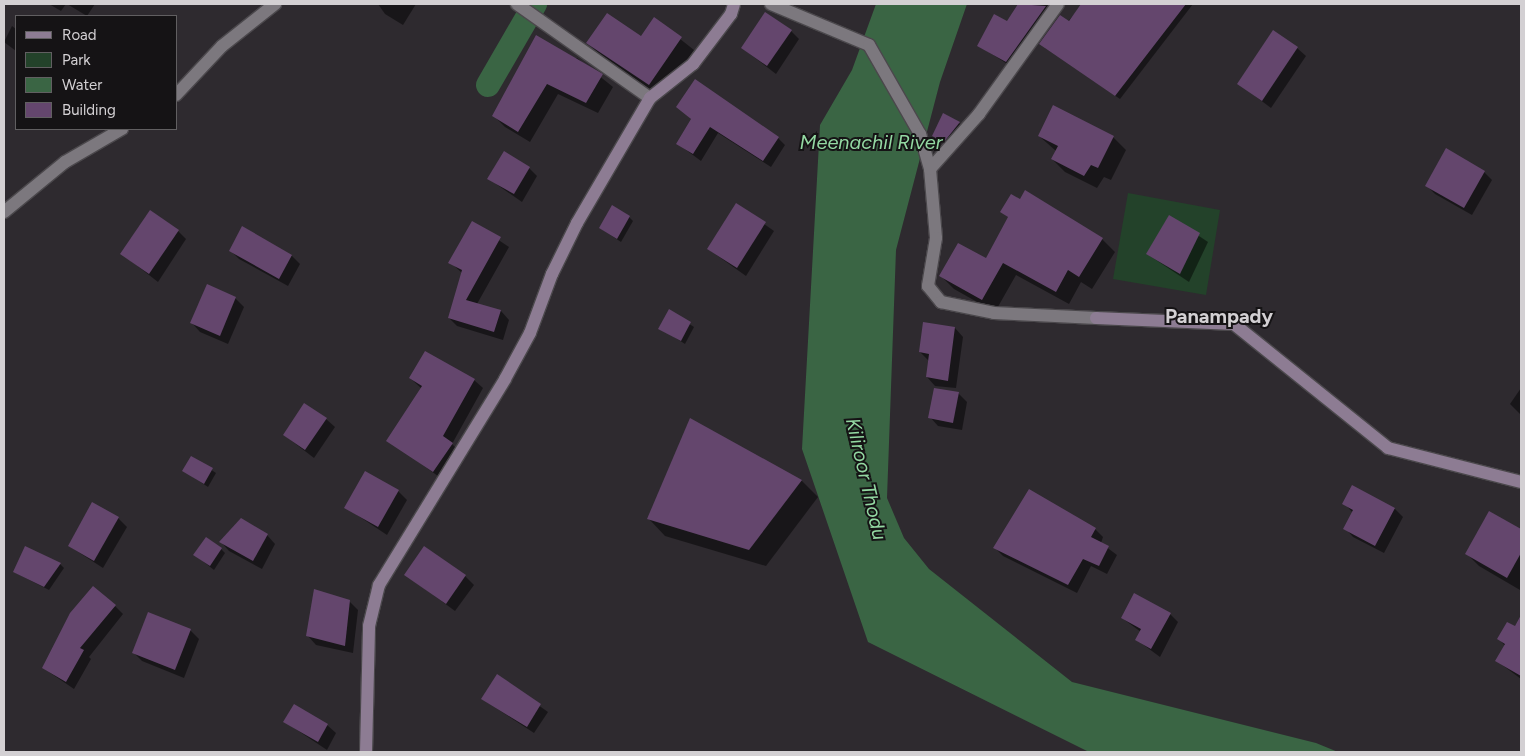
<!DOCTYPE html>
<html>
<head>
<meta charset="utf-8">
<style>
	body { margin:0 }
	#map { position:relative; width:1525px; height:756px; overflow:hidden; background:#2e2a2f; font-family:Figtree,sans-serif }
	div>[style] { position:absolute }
	.green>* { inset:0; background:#23422a }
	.water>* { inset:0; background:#3a6544 }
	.shadow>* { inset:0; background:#0007 }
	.canal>* { height:24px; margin:-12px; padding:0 12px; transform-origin:12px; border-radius:12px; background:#3a6544 }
	.building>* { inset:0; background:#64466d }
	.roads { filter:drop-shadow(1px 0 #4b484c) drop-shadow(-1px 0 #4b484c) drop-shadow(0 1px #4b484c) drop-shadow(0 -1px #4b484c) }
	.street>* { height:12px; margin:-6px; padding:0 6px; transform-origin:6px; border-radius:6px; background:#7c787e }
	.secondary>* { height:12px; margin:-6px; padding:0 6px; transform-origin:6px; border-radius:6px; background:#8d7c93 }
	span { translate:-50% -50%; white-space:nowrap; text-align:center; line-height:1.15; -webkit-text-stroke:4px #151315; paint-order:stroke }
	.water-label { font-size:20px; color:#93d8a2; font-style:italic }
	.neighbourhood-label { font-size:20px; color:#d3d0d3; font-weight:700 }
	.frame { position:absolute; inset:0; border:5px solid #d3d0d3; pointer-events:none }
	.legend { position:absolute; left:15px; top:15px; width:162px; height:115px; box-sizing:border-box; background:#151315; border:1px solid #615f61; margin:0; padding:6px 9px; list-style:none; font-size:15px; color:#d3d0d3 }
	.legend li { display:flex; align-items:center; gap:10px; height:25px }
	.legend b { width:25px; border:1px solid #615f61 }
</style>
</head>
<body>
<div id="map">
	<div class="green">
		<div style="clip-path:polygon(1128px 193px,1220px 210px,1206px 295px,1113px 279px)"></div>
	</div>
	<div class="water">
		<div style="clip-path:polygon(876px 4px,967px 4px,940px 82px,896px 250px,887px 498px,904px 538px,929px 569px,1072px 682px,1316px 743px,1338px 752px,1089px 752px,868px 642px,802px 449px,820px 125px,852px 70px)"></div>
	</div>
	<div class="shadow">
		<div style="clip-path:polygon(49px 4px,66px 4px,61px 11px)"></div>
		<div style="clip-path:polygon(67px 4px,95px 4px,87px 16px)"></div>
		<div style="clip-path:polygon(378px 4px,416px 4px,403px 25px,385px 14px)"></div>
		<div style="clip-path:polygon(1020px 4px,1060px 4px,1015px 69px,978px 45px,1008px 23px)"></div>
		<div style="clip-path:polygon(1083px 4px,1193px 4px,1120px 99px,1045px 48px)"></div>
		<div style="clip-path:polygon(655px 19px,694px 50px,662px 97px,601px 56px,588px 43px,642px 38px)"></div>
		<div style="clip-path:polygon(12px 26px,16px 29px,16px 51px,4px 42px)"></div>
		<div style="clip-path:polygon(791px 31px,799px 39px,776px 74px,742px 48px)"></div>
		<div style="clip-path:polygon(1297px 48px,1306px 56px,1271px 108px,1239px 84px)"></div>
		<div style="clip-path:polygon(577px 58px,613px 87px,598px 113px,558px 94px,530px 142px,505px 127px,494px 116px)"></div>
		<div style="clip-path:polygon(678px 107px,778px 138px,785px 145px,771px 167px,718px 133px,701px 161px,678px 144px,692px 120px)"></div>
		<div style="clip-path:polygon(944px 115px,964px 126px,948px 145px,933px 135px)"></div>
		<div style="clip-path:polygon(1039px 136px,1113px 137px,1126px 150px,1111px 180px,1104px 177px,1097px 188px,1065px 172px,1052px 159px,1056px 151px)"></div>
		<div style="clip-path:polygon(529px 168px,537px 176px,522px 202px,489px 179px)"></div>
		<div style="clip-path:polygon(1484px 172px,1492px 180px,1472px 215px,1435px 194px,1426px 185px)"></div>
		<div style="clip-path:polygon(1026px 192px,1102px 239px,1115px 252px,1092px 289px,1081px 282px,1069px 304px,1016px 275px,995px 312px,954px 289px,941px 276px,986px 259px,1009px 218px,1002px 212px,1020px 201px)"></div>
		<div style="clip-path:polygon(737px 205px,774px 231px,746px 276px,708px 249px)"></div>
		<div style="clip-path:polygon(1169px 216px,1208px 242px,1189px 282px,1147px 254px)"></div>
		<div style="clip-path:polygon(629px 217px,633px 221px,621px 242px,600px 228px)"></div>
		<div style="clip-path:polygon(473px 223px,509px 247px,477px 304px,501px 311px,509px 320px,503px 340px,457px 326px,449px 318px,462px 273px,450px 262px)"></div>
		<div style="clip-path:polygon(178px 231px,186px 239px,158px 282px,122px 254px)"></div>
		<div style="clip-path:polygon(230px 250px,292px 256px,300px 264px,288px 286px,239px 259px)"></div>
		<div style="clip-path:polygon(235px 298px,244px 307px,228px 344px,200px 332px,192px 323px)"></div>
		<div style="clip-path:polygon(669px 311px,694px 327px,685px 344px,660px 328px)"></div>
		<div style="clip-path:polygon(955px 328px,963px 337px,956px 388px,935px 386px,927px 377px,929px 361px,920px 352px)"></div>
		<div style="clip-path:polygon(410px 378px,474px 380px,483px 388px,452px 444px,460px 452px,442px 479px,388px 440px,422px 389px)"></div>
		<div style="clip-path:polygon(1521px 388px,1521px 415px,1510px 404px)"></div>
		<div style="clip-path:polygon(958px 393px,967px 402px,962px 430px,938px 426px,930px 417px)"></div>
		<div style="clip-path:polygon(326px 419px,335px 427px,314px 458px,284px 435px)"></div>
		<div style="clip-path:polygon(691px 420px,802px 481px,818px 497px,766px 566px,665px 536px,649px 519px)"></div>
		<div style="clip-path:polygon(192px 457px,216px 473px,208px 487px,184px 471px)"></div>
		<div style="clip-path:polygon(398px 491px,407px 500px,387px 535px,345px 507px)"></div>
		<div style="clip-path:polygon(1344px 503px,1395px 509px,1403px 517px,1384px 553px,1353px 537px,1345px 528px,1353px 513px)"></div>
		<div style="clip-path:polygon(1490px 513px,1521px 530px,1520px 590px,1479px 566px,1467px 554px)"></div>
		<div style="clip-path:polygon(118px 518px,127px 527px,103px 568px,69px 546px)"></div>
		<div style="clip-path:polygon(1095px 529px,1103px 537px,1101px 543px,1117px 555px,1107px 574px,1091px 566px,1077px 593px,1003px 556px,995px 548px)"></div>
		<div style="clip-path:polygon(267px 535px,275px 544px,262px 569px,229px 551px,221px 542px)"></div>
		<div style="clip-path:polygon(221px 549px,225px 553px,214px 570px,195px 555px)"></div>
		<div style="clip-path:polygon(60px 564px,64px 568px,49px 590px,14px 572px)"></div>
		<div style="clip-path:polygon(406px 575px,465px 576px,474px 585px,455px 611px)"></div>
		<div style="clip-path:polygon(349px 601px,358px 610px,353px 653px,316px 645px,308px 636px)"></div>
		<div style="clip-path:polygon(115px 606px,123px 614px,89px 657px,91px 659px,74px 689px,43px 668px)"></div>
		<div style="clip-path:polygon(148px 614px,190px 630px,199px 639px,184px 678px,142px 661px,133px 652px)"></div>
		<div style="clip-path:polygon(1170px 614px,1178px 622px,1160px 657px,1137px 640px,1141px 632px,1122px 618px)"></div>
		<div style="clip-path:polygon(1508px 624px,1521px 631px,1521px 679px,1497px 661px,1505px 646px,1499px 639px)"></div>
		<div style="clip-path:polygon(497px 676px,548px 712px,534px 733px,482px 699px)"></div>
		<div style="clip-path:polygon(285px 722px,327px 725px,336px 733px,327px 750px)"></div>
	</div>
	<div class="canal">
		<div style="left:488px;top:85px;width:94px;rotate:-59.9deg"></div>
	</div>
	<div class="building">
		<div style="clip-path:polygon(1018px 4px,1046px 6px,1006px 62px,977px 46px,994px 14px,1007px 21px)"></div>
		<div style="clip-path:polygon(1081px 4px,1186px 4px,1115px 96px,1039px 44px,1060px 15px,1069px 21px)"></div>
		<div style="clip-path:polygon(765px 12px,792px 30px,767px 66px,741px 48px)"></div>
		<div style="clip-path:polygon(607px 13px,641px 36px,654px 17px,682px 37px,649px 85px,586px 43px)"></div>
		<div style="clip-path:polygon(1273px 30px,1298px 47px,1262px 101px,1237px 84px)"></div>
		<div style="clip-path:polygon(536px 35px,603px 74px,586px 103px,547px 84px,518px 132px,492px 116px)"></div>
		<div style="clip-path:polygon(695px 79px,779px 137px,763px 161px,710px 127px,693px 154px,676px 144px,691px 119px,676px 107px)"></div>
		<div style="clip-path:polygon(1053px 105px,1114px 136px,1098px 168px,1091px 165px,1084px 176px,1051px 159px,1058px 146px,1038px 136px)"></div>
		<div style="clip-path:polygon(943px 113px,960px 122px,944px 142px,932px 136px)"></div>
		<div style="clip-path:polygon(1446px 148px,1485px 171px,1464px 208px,1425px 186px)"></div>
		<div style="clip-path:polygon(504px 151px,530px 167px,514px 194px,487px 179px)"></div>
		<div style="clip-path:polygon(1025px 190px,1103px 238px,1079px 277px,1068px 270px,1056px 292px,1003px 263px,982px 300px,939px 276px,958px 243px,986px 258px,1008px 217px,1000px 212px,1011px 194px,1020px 199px)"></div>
		<div style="clip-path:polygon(736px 203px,766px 222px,737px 268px,707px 249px)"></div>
		<div style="clip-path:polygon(612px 205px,630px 216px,617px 239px,599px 228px)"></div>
		<div style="clip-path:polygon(150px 210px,179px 230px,149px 274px,120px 254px)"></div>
		<div style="clip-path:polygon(1169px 215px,1200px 233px,1180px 274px,1146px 254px)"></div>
		<div style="clip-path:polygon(472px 221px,501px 237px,466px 300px,501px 310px,494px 332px,448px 318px,462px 270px,448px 263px)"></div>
		<div style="clip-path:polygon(242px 226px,292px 255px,279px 279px,229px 251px)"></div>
		<div style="clip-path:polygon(207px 284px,236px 297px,220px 336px,190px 323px)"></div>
		<div style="clip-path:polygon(669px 309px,691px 322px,681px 341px,658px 329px)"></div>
		<div style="clip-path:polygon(923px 322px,955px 327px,948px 381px,926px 377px,929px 354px,919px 352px)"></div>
		<div style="clip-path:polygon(425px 351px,475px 379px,443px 436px,453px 443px,433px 472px,386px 441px,422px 386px,409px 378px)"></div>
		<div style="clip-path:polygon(934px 388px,959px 392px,953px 423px,928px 418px)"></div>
		<div style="clip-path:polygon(304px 403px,327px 418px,305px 450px,283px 435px)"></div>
		<div style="clip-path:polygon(690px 418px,802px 480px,749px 550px,647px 519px)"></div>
		<div style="clip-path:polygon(191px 456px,213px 468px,204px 484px,182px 471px)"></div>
		<div style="clip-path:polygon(365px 471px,399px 490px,378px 527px,344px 508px)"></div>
		<div style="clip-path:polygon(1352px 485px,1395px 508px,1375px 546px,1343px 529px,1353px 510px,1342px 504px)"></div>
		<div style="clip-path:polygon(1029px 489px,1096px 528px,1091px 537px,1109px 546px,1099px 566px,1083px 559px,1068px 585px,993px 548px)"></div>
		<div style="clip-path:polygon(92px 502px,119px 517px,94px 561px,68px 546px)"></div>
		<div style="clip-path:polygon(1489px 511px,1521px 529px,1521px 553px,1507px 578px,1465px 554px)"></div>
		<div style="clip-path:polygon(241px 518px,268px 534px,253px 561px,219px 542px)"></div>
		<div style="clip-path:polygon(206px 537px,222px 548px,210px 566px,193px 555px)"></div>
		<div style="clip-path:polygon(25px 546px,61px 563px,44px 587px,13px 572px)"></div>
		<div style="clip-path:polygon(424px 546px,466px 575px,446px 604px,404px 575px)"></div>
		<div style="clip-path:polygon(93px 586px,116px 605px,80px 648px,84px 650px,66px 682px,42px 668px,70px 613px)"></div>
		<div style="clip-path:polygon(314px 589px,350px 600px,345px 646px,306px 636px)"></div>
		<div style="clip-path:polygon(1134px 593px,1171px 613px,1151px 649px,1135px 640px,1141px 629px,1121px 618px)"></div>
		<div style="clip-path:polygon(148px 612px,191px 629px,175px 670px,132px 653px)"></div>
		<div style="clip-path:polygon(1521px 615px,1521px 676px,1495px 661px,1505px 644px,1497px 639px,1507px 622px,1515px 626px)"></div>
		<div style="clip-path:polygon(497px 674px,541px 704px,527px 727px,481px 699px)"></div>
		<div style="clip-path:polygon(294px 704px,328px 724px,318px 742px,283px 722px)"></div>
	</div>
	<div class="roads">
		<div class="street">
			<div style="left:517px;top:4px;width:163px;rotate:35.3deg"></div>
			<div style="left:771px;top:4px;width:106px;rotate:22.7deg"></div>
			<div style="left:869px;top:45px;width:103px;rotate:60.2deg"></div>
			<div style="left:920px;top:134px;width:36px;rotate:74deg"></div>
			<div style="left:930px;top:169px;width:69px;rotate:85deg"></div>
			<div style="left:936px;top:238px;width:49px;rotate:99.5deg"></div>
			<div style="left:928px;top:286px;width:21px;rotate:51deg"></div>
			<div style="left:941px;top:302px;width:54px;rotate:11.7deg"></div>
			<div style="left:994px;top:313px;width:102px;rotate:2.8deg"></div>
			<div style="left:176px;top:95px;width:67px;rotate:-46.8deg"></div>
			<div style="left:222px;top:46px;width:68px;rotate:-38.4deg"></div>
			<div style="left:930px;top:169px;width:74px;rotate:-48.3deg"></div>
			<div style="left:979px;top:114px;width:135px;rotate:-54.3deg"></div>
			<div style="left:4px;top:212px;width:79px;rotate:-39.3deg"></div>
			<div style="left:65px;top:162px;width:66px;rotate:-30.1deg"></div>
		</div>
		<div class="secondary">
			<div style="left:1096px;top:318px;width:138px;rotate:2.5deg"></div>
			<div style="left:1234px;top:324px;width:198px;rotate:38.8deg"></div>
			<div style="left:1388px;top:448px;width:137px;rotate:14.3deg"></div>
			<div style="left:366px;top:752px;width:126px;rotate:-88.6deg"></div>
			<div style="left:369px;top:626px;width:42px;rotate:-76.3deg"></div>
			<div style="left:379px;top:585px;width:241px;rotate:-58.5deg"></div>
			<div style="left:505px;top:379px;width:52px;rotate:-61.5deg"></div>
			<div style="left:530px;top:333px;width:63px;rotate:-69.6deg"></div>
			<div style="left:552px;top:274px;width:57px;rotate:-63.9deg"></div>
			<div style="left:577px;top:223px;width:145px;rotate:-59.7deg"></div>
			<div style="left:650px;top:98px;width:55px;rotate:-38.3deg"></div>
			<div style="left:693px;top:64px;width:63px;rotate:-52.8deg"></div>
			<div style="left:731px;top:14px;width:10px;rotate:-73deg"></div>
		</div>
	</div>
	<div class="water-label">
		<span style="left:871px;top:142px">Meenachil River</span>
		<span style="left:866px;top:479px;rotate:77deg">Kiliroor Thodu</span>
	</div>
	<div class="neighbourhood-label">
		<span style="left:1219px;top:316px">Panampady</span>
	</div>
	<div class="frame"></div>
	<ul class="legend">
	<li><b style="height:6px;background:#8d7c93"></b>Road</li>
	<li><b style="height:14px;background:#23422a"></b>Park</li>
	<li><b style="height:14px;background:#3a6544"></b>Water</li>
	<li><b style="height:14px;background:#64466d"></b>Building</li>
	</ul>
</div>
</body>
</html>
